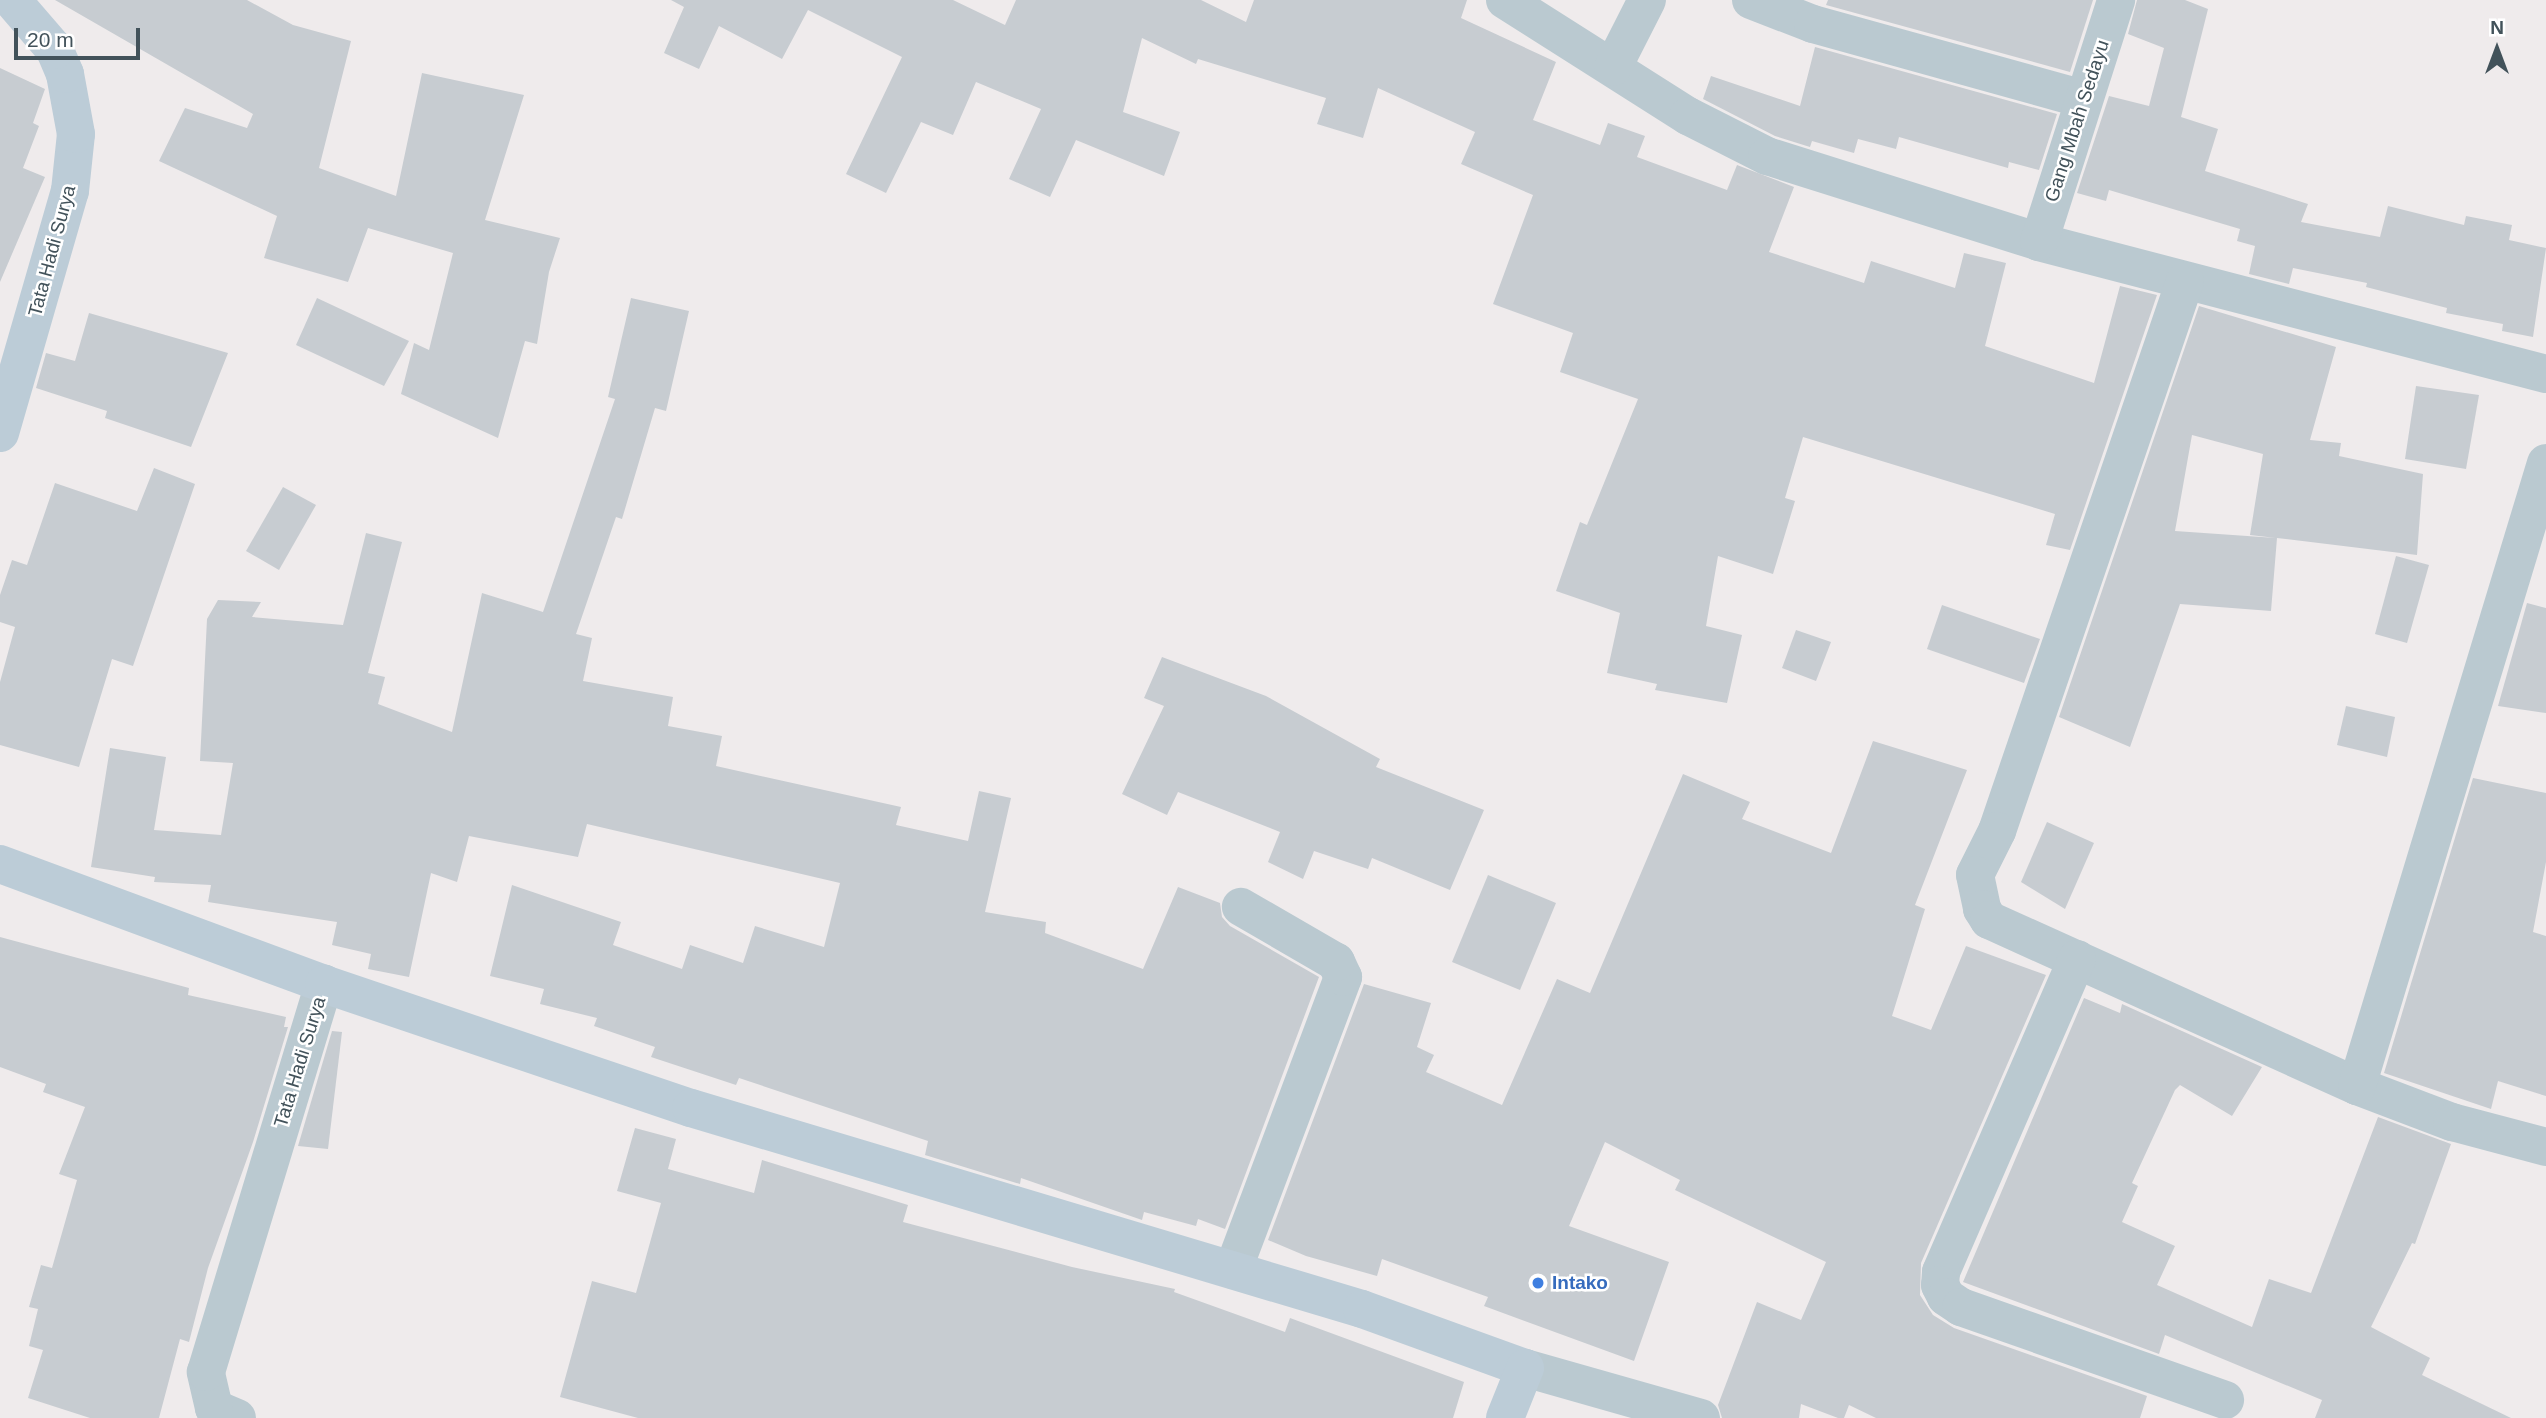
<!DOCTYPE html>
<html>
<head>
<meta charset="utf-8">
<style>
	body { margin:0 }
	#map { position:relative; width:2546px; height:1418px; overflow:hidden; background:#efebec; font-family:Helvetica,sans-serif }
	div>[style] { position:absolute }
	.building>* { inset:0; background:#c7ccd1 }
	.street>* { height:38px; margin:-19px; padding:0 19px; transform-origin:19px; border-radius:19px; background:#bac9d0 }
	.secondary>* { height:38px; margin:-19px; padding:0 19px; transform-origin:19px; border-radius:19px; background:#bcccd7 }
	.dots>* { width:19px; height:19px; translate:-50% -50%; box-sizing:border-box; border:4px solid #fff; border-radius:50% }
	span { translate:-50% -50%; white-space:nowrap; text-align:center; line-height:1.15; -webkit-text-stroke:5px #fff; paint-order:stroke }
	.street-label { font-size:19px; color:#42525a }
	.shop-label { font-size:19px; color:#366cbe; font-weight:700 }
	.left { translate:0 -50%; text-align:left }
	.north { position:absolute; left:2462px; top:14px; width:70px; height:70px; -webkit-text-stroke:5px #fff; paint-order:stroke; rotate:0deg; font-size:19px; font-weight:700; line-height:28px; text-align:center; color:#42525a }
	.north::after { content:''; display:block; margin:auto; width:24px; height:32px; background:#42525a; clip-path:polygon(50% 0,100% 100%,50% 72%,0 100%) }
	.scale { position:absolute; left:14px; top:28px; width:126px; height:32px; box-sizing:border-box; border:4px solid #42525a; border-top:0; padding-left:9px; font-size:21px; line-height:24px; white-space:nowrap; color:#42525a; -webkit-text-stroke:5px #fff; paint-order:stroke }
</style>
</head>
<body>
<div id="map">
	<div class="building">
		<div style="clip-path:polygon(55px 0,247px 0,293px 25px,351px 41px,319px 168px,396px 196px,422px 73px,524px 95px,485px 220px,560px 238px,549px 272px,537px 344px,525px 341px,498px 438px,401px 394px,414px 343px,429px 350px,453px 253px,368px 228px,348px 282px,264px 258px,277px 216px,159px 161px,185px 108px,247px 128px,253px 114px)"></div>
		<div style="clip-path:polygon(671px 0,953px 0,1005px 25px,1016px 0,1201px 0,1246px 22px,1254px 0,1467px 0,1461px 18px,1556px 62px,1533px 120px,1600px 145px,1608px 123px,1645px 136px,1637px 157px,1727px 190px,1737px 165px,1794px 187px,1769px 252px,1864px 283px,1871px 261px,1955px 288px,1964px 253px,2006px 263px,1985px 346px,2094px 383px,2120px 286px,2157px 295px,2070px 550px,2046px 545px,2055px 514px,1803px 437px,1785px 498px,1795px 501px,1773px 574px,1718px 556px,1706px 626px,1742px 635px,1727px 703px,1655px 690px,1657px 684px,1607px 673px,1620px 613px,1556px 591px,1580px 522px,1587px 525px,1638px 399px,1560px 372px,1573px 333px,1493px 304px,1533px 195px,1461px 164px,1475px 132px,1378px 88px,1363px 138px,1317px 124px,1326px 98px,1198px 59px,1196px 64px,1142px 38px,1123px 112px,1180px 132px,1164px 176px,1076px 140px,1050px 197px,1009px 179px,1041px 109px,976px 82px,953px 135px,921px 122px,886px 193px,846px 174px,902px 57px,808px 10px,782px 59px,719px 26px,699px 69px,664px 53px,684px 7px)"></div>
		<div style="clip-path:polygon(1828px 0,2093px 0,2070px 72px,1826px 5px)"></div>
		<div style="clip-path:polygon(2137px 0,2185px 0,2208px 9px,2181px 117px,2218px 129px,2205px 171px,2308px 204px,2301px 222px,2380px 237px,2388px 206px,2464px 225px,2466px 216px,2512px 225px,2509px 240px,2546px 248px,2533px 337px,2502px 331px,2503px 324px,2446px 313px,2447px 308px,2366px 287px,2367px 283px,2293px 268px,2289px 284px,2249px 274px,2255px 246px,2237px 241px,2240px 229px,2109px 190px,2106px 201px,2077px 193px,2109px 96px,2149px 106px,2164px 48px,2128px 34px)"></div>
		<div style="clip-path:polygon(1815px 47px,2057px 114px,2039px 170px,2009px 162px,2008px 168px,1899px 137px,1896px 149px,1858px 139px,1854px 153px,1812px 141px,1810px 147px,1775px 136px,1703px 99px,1711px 76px,1800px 106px)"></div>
		<div style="clip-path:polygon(0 68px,45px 89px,33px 123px,39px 126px,23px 168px,45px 177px,0 282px)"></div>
		<div style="clip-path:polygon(317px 298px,409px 341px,384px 386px,296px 345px)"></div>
		<div style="clip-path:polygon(631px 298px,689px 311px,666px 411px,655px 408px,622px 519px,616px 517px,576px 634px,592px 638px,583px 681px,673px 697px,668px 726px,722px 736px,716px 766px,901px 807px,896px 825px,968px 841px,979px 791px,1011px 798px,985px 912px,1046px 922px,1045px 933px,1143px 969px,1178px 887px,1220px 903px,1222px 917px,1230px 926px,1319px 977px,1225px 1229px,1198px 1219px,1196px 1226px,1144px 1212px,1142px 1220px,1021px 1178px,1020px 1184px,925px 1155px,928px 1141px,739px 1078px,736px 1085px,651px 1057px,655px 1047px,594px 1026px,597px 1018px,540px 1004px,544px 989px,490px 976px,512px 885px,621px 922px,613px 945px,682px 969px,690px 945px,743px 963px,755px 926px,824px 947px,840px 883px,587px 824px,578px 857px,469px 836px,457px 882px,431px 873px,409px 977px,368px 969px,371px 954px,332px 945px,337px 922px,208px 902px,211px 885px,154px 882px,155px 877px,91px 867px,110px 748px,166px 757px,154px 830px,221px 835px,233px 763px,200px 761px,207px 619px,218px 600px,261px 602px,252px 617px,343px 625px,366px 533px,402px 542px,368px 673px,385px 677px,378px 704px,452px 732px,482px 593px,543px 612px,615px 399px,608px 397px)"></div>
		<div style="clip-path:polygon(evenodd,2199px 306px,2336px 347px,2310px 440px,2341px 443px,2339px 456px,2423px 474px,2417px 555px,2277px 538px,2271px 611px,2180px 604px,2130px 747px,2059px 717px,2199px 306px,2192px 435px,2263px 454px,2250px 535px,2276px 538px,2175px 531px,2192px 435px)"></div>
		<div style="clip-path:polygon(89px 313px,228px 353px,191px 447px,105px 418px,107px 411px,36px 388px,46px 353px,75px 361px)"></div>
		<div style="clip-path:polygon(2416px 386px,2479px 395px,2466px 469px,2405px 459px)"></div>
		<div style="clip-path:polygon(154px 468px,195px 484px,133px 666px,112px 659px,79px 767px,0 745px,0 682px,15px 627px,0 622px,0 595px,12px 560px,27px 565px,55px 483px,137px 511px)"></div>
		<div style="clip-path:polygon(283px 487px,316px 505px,279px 570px,246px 551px)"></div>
		<div style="clip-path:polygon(2396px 556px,2429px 565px,2407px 643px,2375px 634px)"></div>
		<div style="clip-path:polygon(2527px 603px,2546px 608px,2546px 713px,2498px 706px)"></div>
		<div style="clip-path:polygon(1942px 605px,2040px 639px,2024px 683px,1927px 649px)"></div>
		<div style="clip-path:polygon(1796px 630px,1831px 642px,1816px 681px,1782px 668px)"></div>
		<div style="clip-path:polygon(1162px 657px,1266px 696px,1380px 759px,1376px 767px,1484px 810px,1450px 890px,1372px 858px,1368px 869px,1314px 851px,1303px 879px,1268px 862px,1280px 832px,1178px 792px,1167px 815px,1122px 794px,1164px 706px,1144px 698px)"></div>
		<div style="clip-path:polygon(2346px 706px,2395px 717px,2387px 757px,2337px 745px)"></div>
		<div style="clip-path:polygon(1873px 741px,1967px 770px,1915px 905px,1925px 909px,1892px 1016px,1931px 1030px,1966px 946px,2046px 975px,1921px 1263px,1920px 1295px,1933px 1315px,1954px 1328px,2147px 1396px,2140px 1418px,1876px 1418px,1849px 1405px,1844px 1418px,1838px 1418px,1801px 1404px,1799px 1418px,1722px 1418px,1718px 1405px,1757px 1302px,1801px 1320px,1826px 1262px,1675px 1190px,1680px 1180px,1605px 1142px,1569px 1226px,1669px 1262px,1634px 1361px,1484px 1306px,1488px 1297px,1382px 1259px,1377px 1276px,1306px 1256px,1268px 1240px,1364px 984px,1431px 1003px,1417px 1047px,1434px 1055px,1426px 1072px,1502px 1105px,1557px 979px,1590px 993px,1683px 774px,1750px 802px,1742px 819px,1831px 853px)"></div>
		<div style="clip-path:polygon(2473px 778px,2546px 793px,2546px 862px,2533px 932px,2546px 936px,2546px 1096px,2498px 1081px,2491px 1109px,2384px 1073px)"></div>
		<div style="clip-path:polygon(2047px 822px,2094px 843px,2065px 909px,2021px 882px)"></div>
		<div style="clip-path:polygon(1488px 875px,1556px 903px,1520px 990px,1452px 962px)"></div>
		<div style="clip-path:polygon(0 937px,189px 988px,188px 995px,286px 1017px,284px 1027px,288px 1027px,253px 1142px,208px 1268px,189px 1342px,180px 1339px,159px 1418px,90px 1418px,28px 1398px,43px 1350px,29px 1346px,38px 1309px,29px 1307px,41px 1265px,52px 1268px,77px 1180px,59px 1174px,85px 1107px,43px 1092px,46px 1084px,0 1067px)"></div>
		<div style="clip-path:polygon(2084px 998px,2120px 1013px,2122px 1004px,2262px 1067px,2232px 1116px,2180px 1085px,2175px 1090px,2132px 1183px,2138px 1186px,2122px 1222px,2175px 1246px,2157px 1285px,2252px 1327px,2269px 1279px,2311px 1293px,2378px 1117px,2451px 1144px,2415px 1244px,2412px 1243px,2371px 1327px,2430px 1358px,2422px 1375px,2511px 1418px,2315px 1418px,2322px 1400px,2165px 1335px,2159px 1354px,1963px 1282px)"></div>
		<div style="clip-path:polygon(332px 1031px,342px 1032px,328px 1149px,298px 1146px)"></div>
		<div style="clip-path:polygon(635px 1128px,676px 1139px,668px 1169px,754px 1193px,762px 1160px,908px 1205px,903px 1222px,1072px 1267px,1175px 1289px,1174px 1292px,1285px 1332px,1290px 1318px,1464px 1382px,1453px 1418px,638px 1418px,560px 1397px,592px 1281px,636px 1293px,661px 1203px,617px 1191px)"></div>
	</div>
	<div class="street">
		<div style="left:1505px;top:0;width:217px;rotate:32.4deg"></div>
		<div style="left:1688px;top:116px;width:89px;rotate:26.9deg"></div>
		<div style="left:1767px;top:156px;width:285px;rotate:17.5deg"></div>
		<div style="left:2039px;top:242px;width:524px;rotate:14.59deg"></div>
		<div style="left:1751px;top:0;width:66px;rotate:21.2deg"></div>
		<div style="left:1813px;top:24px;width:281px;rotate:15.5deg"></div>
		<div style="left:1613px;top:67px;width:75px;rotate:-63.1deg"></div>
		<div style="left:2039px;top:242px;width:254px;rotate:-72.3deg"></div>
		<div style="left:2185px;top:281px;width:581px;rotate:108.87deg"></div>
		<div style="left:1997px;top:831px;width:49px;rotate:116.6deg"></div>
		<div style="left:1975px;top:875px;width:35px;rotate:78deg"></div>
		<div style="left:1982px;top:909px;width:13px;rotate:58deg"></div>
		<div style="left:1989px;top:920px;width:404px;rotate:24.3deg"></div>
		<div style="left:2357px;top:1086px;width:102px;rotate:20.8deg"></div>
		<div style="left:2452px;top:1122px;width:97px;rotate:14.9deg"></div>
		<div style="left:2077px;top:959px;width:341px;rotate:113.5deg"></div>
		<div style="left:1941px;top:1272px;width:13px;rotate:94deg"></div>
		<div style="left:1940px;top:1285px;width:13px;rotate:63deg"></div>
		<div style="left:1946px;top:1297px;width:18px;rotate:34deg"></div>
		<div style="left:1961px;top:1307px;width:280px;rotate:19.4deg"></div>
		<div style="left:2357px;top:1086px;width:651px;rotate:-73.12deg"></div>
		<div style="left:1233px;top:1270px;width:313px;rotate:-69.4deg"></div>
		<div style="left:1343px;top:977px;width:17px;rotate:-115deg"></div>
		<div style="left:1336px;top:962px;width:110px;rotate:-149.9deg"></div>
		<div style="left:1525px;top:1368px;width:183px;rotate:15.9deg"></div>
		<div style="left:237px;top:1418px;width:25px;rotate:-157deg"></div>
		<div style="left:214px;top:1408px;width:37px;rotate:-103deg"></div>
		<div style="left:206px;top:1372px;width:406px;rotate:-73.1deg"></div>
	</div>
	<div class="secondary">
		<div style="left:0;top:433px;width:252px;rotate:-73.9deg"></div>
		<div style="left:70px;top:191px;width:57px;rotate:-84deg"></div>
		<div style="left:76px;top:134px;width:61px;rotate:-100.4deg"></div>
		<div style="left:65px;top:74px;width:26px;rotate:-113deg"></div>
		<div style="left:55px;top:50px;width:66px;rotate:-130.7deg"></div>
		<div style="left:0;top:864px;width:346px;rotate:20.3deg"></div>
		<div style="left:324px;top:984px;width:387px;rotate:18.7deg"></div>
		<div style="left:691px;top:1108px;width:700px;rotate:16.68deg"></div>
		<div style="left:1362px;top:1309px;width:173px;rotate:19.9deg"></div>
		<div style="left:1525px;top:1368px;width:54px;rotate:111.8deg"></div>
	</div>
	<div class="dots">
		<div style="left:1538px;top:1283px;background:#3f7fe0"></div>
	</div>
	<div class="street-label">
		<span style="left:2077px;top:121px;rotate:-72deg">Gang Mbah Sedayu</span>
		<span style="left:52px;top:251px;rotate:-75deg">Tata Hadi Surya</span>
		<span style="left:300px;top:1062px;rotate:-73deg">Tata Hadi Surya</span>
	</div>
	<div class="shop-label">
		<span class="left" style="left:1552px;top:1283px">Intako</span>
	</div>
	<div class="north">N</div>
	<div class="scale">20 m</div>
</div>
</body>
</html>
